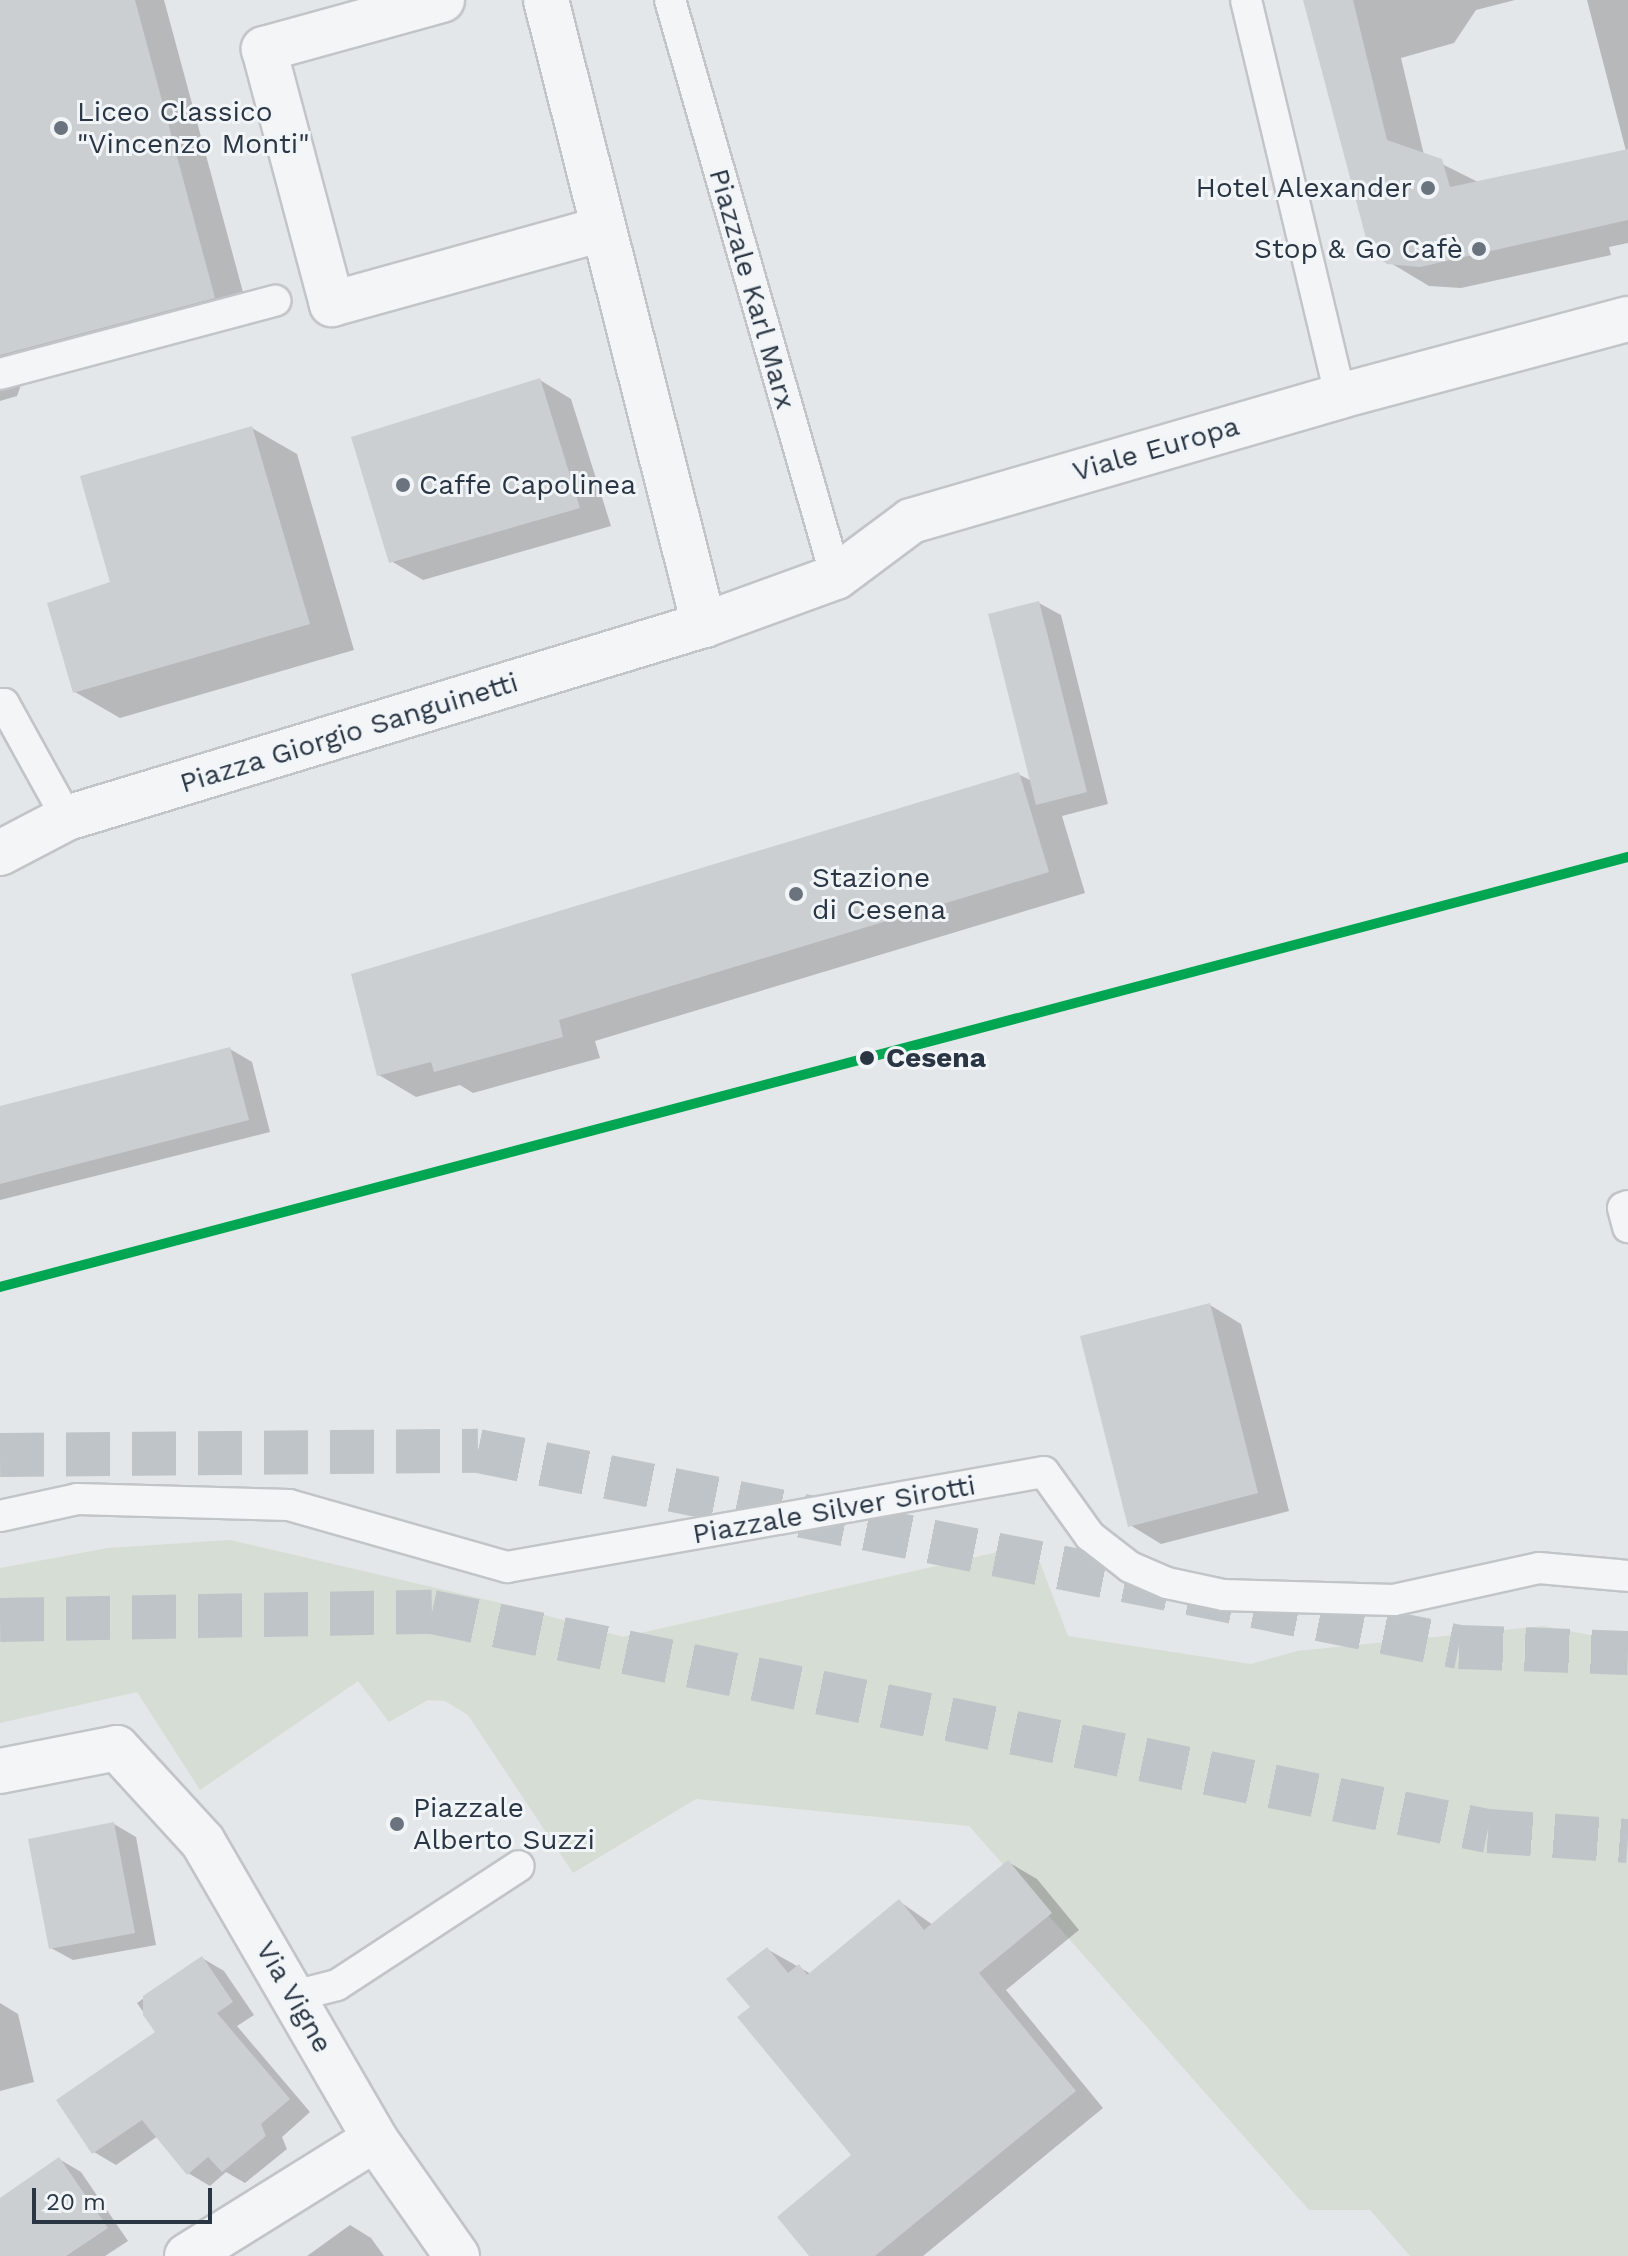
<!DOCTYPE html>
<html>
<head>
<meta charset="utf-8">
<style>
	body { margin:0 }
	#map { position:relative; width:1628px; height:2256px; overflow:hidden; background:#e4e7e9; font-family:"Work Sans",sans-serif }
	div>[style] { position:absolute }
	.green>* { inset:0; background:#d5ddd4 }
	.shadow>* { inset:0; background:#0003 }
	.building>* { inset:0; background:#cccfd2 }
	.trunk-tunnel>* { height:44px; margin-top:-22px; transform-origin:0; background:repeating-linear-gradient(90deg,#bfc4c8 0 44px,transparent 0 66px) }
	.roads { filter:drop-shadow(2px 0 #c2c5c7) drop-shadow(-2px 0 #c2c5c7) drop-shadow(0 2px #c2c5c7) drop-shadow(0 -2px #c2c5c7) }
	.service>* { height:30px; margin:-15px; padding:0 15px; transform-origin:15px; border-radius:15px; background:#f3f5f6 }
	.minor>* { height:44px; margin:-22px; padding:0 22px; transform-origin:22px; border-radius:22px; background:#f3f5f6 }
	.rail-1>* { height:10px; margin:-5px; padding:0 5px; transform-origin:5px; border-radius:5px; background:#00a651 }
	.dots>* { width:22px; height:22px; translate:-50% -50%; box-sizing:border-box; border:4px solid #f2f5f8; border-radius:50% }
	span { translate:-50% -50%; white-space:nowrap; text-align:center; line-height:1.15; -webkit-text-stroke:6px #f2f5f8; paint-order:stroke }
	.poi-label { font-size:28px; color:#2a3644 }
	.left { translate:0 -50%; text-align:left }
	.right { translate:-100% -50%; text-align:right }
	.street-label { font-size:28px; color:#2a3644 }
	.stop-label { font-size:28px; color:#2a3644; font-weight:700 }
	.scale { position:absolute; left:32px; top:2188px; width:180px; height:36px; box-sizing:border-box; border:4px solid #2a3644; border-top:0; padding-left:10px; font-size:24px; line-height:28px; white-space:nowrap; color:#2a3644; -webkit-text-stroke:6px #f2f5f8; paint-order:stroke }
</style>
</head>
<body>
<div id="map">
	<div class="green">
		<div style="clip-path:polygon(230px 1540px,509px 1605px,623px 1637px,1033px 1544px,1068px 1636px,1251px 1664px,1297px 1651px,1543px 1626px,1628px 1642px,1628px 2256px,1410px 2256px,1370px 2210px,1309px 2210px,969px 1826px,696px 1799px,573px 1873px,468px 1715px,445px 1701px,428px 1700px,389px 1722px,358px 1681px,200px 1790px,137px 1692px,0 1723px,0 1568px,108px 1548px)"></div>
	</div>
	<div class="shadow">
		<div style="clip-path:polygon(0 0,164px 0,250px 318px,22px 382px,17px 396px,0 401px)"></div>
		<div style="clip-path:polygon(1307px 0,1515px 0,1476px 10px,1454px 43px,1401px 58px,1424px 155px,1480px 183px,1626px 151px,1587px 0,1628px 0,1628px 243px,1609px 247px,1611px 255px,1461px 288px,1429px 286px,1389px 262px)"></div>
		<div style="clip-path:polygon(540px 380px,571px 399px,611px 526px,423px 580px,391px 561px)"></div>
		<div style="clip-path:polygon(252px 428px,297px 454px,354px 650px,120px 718px,75px 692px,112px 583px)"></div>
		<div style="clip-path:polygon(1039px 603px,1061px 615px,1108px 804px,1062px 816px,1085px 893px,595px 1041px,600px 1058px,473px 1093px,460px 1085px,416px 1097px,379px 1075px,1018px 774px,1032px 781px)"></div>
		<div style="clip-path:polygon(230px 1049px,252px 1062px,270px 1132px,0 1200px,0 1109px)"></div>
		<div style="clip-path:polygon(1210px 1305px,1241px 1324px,1289px 1511px,1161px 1544px,1130px 1525px)"></div>
		<div style="clip-path:polygon(114px 1824px,136px 1837px,156px 1945px,73px 1960px,51px 1948px)"></div>
		<div style="clip-path:polygon(1008px 1862px,1037px 1879px,1079px 1930px,1006px 1990px,1103px 2108px,923px 2256px,812px 2256px,854px 2156px,753px 2008px,767px 1949px,811px 1974px,899px 1901px,933px 1925px)"></div>
		<div style="clip-path:polygon(202px 1958px,224px 1971px,254px 2015px,237px 2026px,310px 2112px,282px 2137px,287px 2149px,245px 2183px,226px 2172px,210px 2186px,188px 2173px,158px 2136px,116px 2165px,94px 2152px,157px 2032px,137px 2003px)"></div>
		<div style="clip-path:polygon(0 2003px,18px 2014px,34px 2082px,0 2091px)"></div>
		<div style="clip-path:polygon(59px 2159px,81px 2172px,128px 2241px,105px 2256px,0 2256px,0 2200px)"></div>
		<div style="clip-path:polygon(350px 2225px,371px 2238px,384px 2256px,307px 2256px)"></div>
	</div>
	<div class="building">
		<div style="clip-path:polygon(0 0,135px 0,215px 298px,0 355px)"></div>
		<div style="clip-path:polygon(1303px 0,1353px 0,1387px 140px,1442px 159px,1450px 187px,1628px 149px,1628px 220px,1420px 267px,1387px 264px,1378px 258px,1367px 242px)"></div>
		<div style="clip-path:polygon(540px 378px,580px 508px,389px 563px,351px 437px)"></div>
		<div style="clip-path:polygon(252px 426px,310px 624px,73px 693px,47px 603px,110px 582px,80px 476px)"></div>
		<div style="clip-path:polygon(1039px 601px,1087px 792px,1036px 805px,988px 614px)"></div>
		<div style="clip-path:polygon(1019px 772px,1049px 872px,559px 1020px,563px 1037px,434px 1072px,431px 1062px,377px 1076px,351px 974px)"></div>
		<div style="clip-path:polygon(230px 1047px,249px 1120px,0 1184px,0 1106px)"></div>
		<div style="clip-path:polygon(1210px 1303px,1258px 1493px,1128px 1527px,1080px 1336px)"></div>
		<div style="clip-path:polygon(114px 1822px,135px 1933px,49px 1949px,28px 1839px)"></div>
		<div style="clip-path:polygon(1008px 1860px,1052px 1913px,979px 1973px,1076px 2091px,875px 2256px,809px 2256px,777px 2217px,851px 2155px,737px 2017px,750px 2007px,726px 1979px,767px 1947px,788px 1973px,799px 1964px,807px 1975px,899px 1899px,924px 1930px)"></div>
		<div style="clip-path:polygon(202px 1956px,233px 2002px,217px 2013px,290px 2099px,261px 2124px,266px 2136px,222px 2172px,208px 2157px,187px 2175px,142px 2120px,92px 2154px,56px 2100px,155px 2032px,143px 2015px,143px 1996px)"></div>
		<div style="clip-path:polygon(59px 2157px,108px 2228px,66px 2256px,0 2256px,0 2198px)"></div>
	</div>
	<div class="trunk-tunnel">
		<div style="left:0;top:1455px;width:478px;rotate:-0.5deg"></div>
		<div style="left:478px;top:1451px;width:1000px;rotate:11.3deg"></div>
		<div style="left:1459px;top:1647px;width:169px;rotate:2deg"></div>
		<div style="left:0;top:1620px;width:432px;rotate:-1.1deg"></div>
		<div style="left:432px;top:1612px;width:1078px;rotate:11.72deg"></div>
		<div style="left:1488px;top:1831px;width:140px;rotate:4.1deg"></div>
	</div>
	<div class="roads">
		<div class="service">
			<div style="left:670px;top:0;width:600px;rotate:73.95deg"></div>
			<div style="left:1246px;top:0;width:407px;rotate:76.6deg"></div>
			<div style="left:0;top:374px;width:285px;rotate:-14.9deg"></div>
			<div style="left:0;top:704px;width:4px"></div>
			<div style="left:4px;top:704px;width:130px;rotate:61.1deg"></div>
			<div style="left:1628px;top:1206px;width:5px;rotate:158deg"></div>
			<div style="left:1623px;top:1208px;width:20px;rotate:75deg"></div>
			<div style="left:0;top:1516px;width:79px;rotate:-12.4deg"></div>
			<div style="left:77px;top:1499px;width:212px;rotate:1.6deg"></div>
			<div style="left:289px;top:1505px;width:227px;rotate:15.9deg"></div>
			<div style="left:507px;top:1567px;width:545px;rotate:-10.03deg"></div>
			<div style="left:1044px;top:1472px;width:79px;rotate:54.3deg"></div>
			<div style="left:1090px;top:1536px;width:51px;rotate:37.8deg"></div>
			<div style="left:1130px;top:1567px;width:40px;rotate:23.4deg"></div>
			<div style="left:1167px;top:1583px;width:57px;rotate:12.1deg"></div>
			<div style="left:1223px;top:1595px;width:171px;rotate:1.7deg"></div>
			<div style="left:1394px;top:1600px;width:148px;rotate:-12.4deg"></div>
			<div style="left:1539px;top:1568px;width:89px;rotate:5.1deg"></div>
			<div style="left:294px;top:1996px;width:44px;rotate:-14.3deg"></div>
			<div style="left:337px;top:1985px;width:217px;rotate:-33.2deg"></div>
		</div>
		<div class="minor">
			<div style="left:442px;top:0;width:185px;rotate:164.6deg"></div>
			<div style="left:264px;top:49px;width:264px;rotate:75.1deg"></div>
			<div style="left:332px;top:304px;width:281px;rotate:-15.5deg"></div>
			<div style="left:546px;top:0;width:645px;rotate:75.81deg"></div>
			<div style="left:0;top:853px;width:76px;rotate:-27.6deg"></div>
			<div style="left:67px;top:818px;width:666px;rotate:-16.86deg"></div>
			<div style="left:704px;top:625px;width:140px;rotate:-20deg"></div>
			<div style="left:836px;top:577px;width:94px;rotate:-36.7deg"></div>
			<div style="left:911px;top:521px;width:447px;rotate:-16.2deg"></div>
			<div style="left:1340px;top:396px;width:298px;rotate:-15deg"></div>
			<div style="left:0;top:1771px;width:119px;rotate:-11.1deg"></div>
			<div style="left:117px;top:1748px;width:127px;rotate:47.5deg"></div>
			<div style="left:203px;top:1842px;width:343px;rotate:59.9deg"></div>
			<div style="left:375px;top:2139px;width:143px;rotate:55deg"></div>
			<div style="left:187px;top:2256px;width:221px;rotate:-31.9deg"></div>
		</div>
	</div>
	<div class="rail-1">
		<div style="left:0;top:1287px;width:1684px;rotate:-14.8deg"></div>
	</div>
	<div class="dots">
		<div style="left:61px;top:128px;background:#6b747e"></div>
		<div style="left:1428px;top:188px;background:#6b747e"></div>
		<div style="left:1479px;top:249px;background:#6b747e"></div>
		<div style="left:403px;top:485px;background:#6b747e"></div>
		<div style="left:796px;top:894px;background:#6b747e"></div>
		<div style="left:867px;top:1058px;background:#2a3644"></div>
		<div style="left:397px;top:1824px;background:#6b747e"></div>
	</div>
	<div class="poi-label">
		<span class="left" style="left:77px;top:128px">Liceo Classico<br>"Vincenzo Monti"</span>
		<span class="right" style="left:1412px;top:188px">Hotel Alexander</span>
		<span class="right" style="left:1463px;top:249px">Stop &amp; Go Cafè</span>
		<span class="left" style="left:419px;top:485px">Caffe Capolinea</span>
		<span class="left" style="left:812px;top:894px">Stazione<br>di Cesena</span>
		<span class="left" style="left:413px;top:1824px">Piazzale<br>Alberto Suzzi</span>
	</div>
	<div class="street-label">
		<span style="left:752px;top:289px;rotate:74deg">Piazzale Karl Marx</span>
		<span style="left:1156px;top:449px;rotate:-16deg">Viale Europa</span>
		<span style="left:349px;top:733px;rotate:-17deg">Piazza Giorgio Sanguinetti</span>
		<span style="left:834px;top:1510px;rotate:-10deg">Piazzale Silver Sirotti</span>
		<span style="left:294px;top:1997px;rotate:60deg">Via Vigne</span>
	</div>
	<div class="stop-label">
		<span class="left" style="left:886px;top:1058px">Cesena</span>
	</div>
	<div class="scale">20 m</div>
</div>
</body>
</html>
